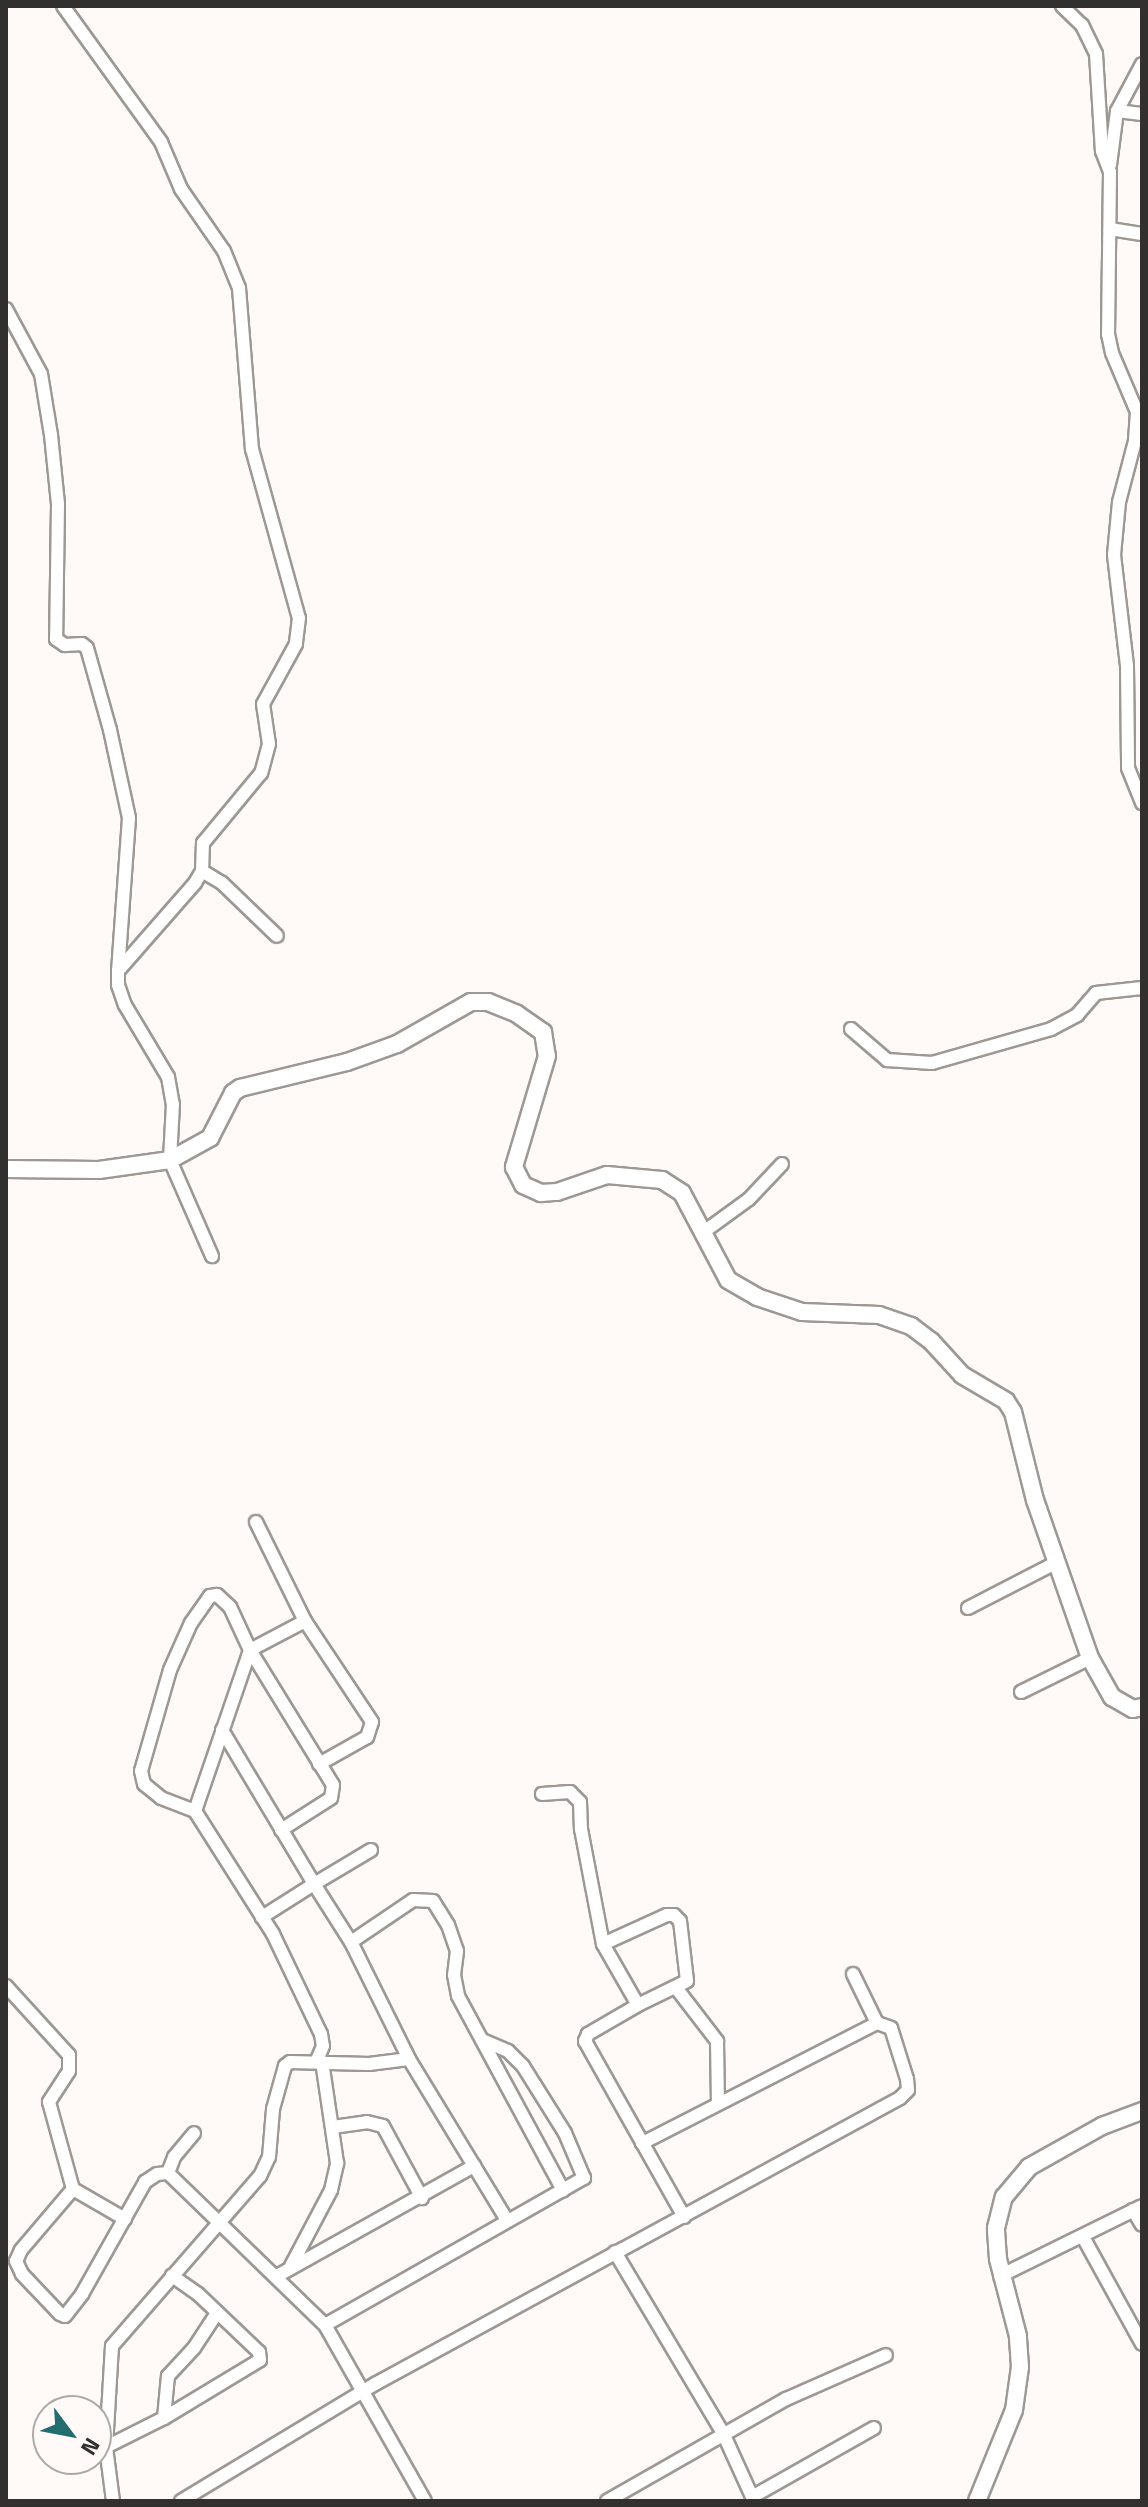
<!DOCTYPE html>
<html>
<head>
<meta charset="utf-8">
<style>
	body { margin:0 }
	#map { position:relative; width:1148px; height:2507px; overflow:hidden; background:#fffaf7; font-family:"Titillium Web",sans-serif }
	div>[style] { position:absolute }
	.roads { filter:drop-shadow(2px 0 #9d9894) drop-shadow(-2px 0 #9d9894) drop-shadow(0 2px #9d9894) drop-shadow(0 -2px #9d9894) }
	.minor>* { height:12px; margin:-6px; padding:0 6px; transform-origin:6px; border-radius:6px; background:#fff }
	.tertiary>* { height:16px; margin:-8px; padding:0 8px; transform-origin:8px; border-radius:8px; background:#fff }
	span { translate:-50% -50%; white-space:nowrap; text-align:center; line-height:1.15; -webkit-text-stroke:8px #fffaf7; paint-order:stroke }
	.frame { position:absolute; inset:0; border:8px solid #32302f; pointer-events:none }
	.north { position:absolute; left:32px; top:2395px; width:80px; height:80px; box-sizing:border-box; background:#fffaf7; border:2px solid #ada9a7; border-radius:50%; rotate:122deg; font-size:22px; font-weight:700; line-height:32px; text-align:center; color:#32302f }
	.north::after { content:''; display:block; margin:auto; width:28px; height:36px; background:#216d6f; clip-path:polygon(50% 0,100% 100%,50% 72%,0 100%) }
</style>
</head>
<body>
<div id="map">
	<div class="roads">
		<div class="minor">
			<div style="left:63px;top:6px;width:168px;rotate:54.2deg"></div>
			<div style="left:161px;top:142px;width:51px;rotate:66.9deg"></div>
			<div style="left:181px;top:189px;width:75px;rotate:55.3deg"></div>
			<div style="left:224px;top:251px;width:40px;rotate:68deg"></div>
			<div style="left:239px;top:288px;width:162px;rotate:85.4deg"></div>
			<div style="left:252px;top:449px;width:175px;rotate:74.5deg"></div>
			<div style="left:299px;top:618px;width:26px;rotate:97deg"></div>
			<div style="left:296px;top:644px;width:68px;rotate:118.8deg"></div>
			<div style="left:263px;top:704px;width:40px;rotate:81.5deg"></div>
			<div style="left:269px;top:744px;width:30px;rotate:105deg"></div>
			<div style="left:261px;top:773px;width:91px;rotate:129.6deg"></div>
			<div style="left:203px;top:843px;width:28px;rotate:92deg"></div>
			<div style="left:202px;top:871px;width:14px;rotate:120deg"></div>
			<div style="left:195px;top:883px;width:117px;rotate:131.2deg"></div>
			<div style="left:118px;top:971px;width:14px;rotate:90deg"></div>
			<div style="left:118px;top:985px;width:21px;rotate:71deg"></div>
			<div style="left:125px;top:1005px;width:84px;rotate:59.2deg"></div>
			<div style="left:168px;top:1077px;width:27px;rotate:80deg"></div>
			<div style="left:173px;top:1104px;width:56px;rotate:93.1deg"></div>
			<div style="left:170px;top:1160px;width:105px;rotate:66.4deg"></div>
			<div style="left:1062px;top:6px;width:28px;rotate:44deg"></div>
			<div style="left:1082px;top:25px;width:32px;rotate:64deg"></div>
			<div style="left:1096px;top:54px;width:97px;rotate:86.5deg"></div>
			<div style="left:1102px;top:151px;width:22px;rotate:69deg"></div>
			<div style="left:1110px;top:172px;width:162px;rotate:90.7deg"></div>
			<div style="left:1108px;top:334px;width:19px;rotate:78deg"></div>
			<div style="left:1112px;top:353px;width:64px;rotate:67deg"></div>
			<div style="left:1137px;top:412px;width:29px;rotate:94deg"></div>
			<div style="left:1135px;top:441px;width:63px;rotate:104.7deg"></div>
			<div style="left:1119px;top:502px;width:53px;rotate:95.4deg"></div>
			<div style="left:1114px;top:555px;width:112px;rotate:83.3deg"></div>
			<div style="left:1127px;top:666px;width:102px;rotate:89.4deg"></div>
			<div style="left:1128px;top:768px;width:38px;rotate:68deg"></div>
			<div style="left:1117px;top:111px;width:25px;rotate:7deg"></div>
			<div style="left:1110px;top:165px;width:54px;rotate:-82.6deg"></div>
			<div style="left:1117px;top:111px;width:53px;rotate:-62deg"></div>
			<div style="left:1110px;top:229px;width:32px;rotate:9deg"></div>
			<div style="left:6px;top:309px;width:74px;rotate:61.7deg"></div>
			<div style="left:41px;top:374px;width:62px;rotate:80.7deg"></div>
			<div style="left:51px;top:435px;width:69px;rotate:84.2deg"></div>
			<div style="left:58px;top:504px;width:135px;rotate:90.8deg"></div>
			<div style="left:56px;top:639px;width:11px;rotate:34deg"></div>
			<div style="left:65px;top:645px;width:17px;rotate:-3deg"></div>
			<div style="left:82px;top:644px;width:6px;rotate:39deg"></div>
			<div style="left:87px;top:648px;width:85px;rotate:74.3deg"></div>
			<div style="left:110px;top:730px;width:90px;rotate:77.8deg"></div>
			<div style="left:129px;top:818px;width:153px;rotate:94.1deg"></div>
			<div style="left:202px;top:871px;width:23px;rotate:31deg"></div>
			<div style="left:222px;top:883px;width:76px;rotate:43.9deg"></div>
			<div style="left:851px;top:1029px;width:48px;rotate:40.7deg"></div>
			<div style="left:887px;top:1060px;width:45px;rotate:3.8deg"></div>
			<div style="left:932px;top:1063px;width:124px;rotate:-15.9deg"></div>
			<div style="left:1051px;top:1029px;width:30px;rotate:-28deg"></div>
			<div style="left:1077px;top:1015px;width:29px;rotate:-49deg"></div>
			<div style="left:1096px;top:993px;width:46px;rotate:-6.2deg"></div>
			<div style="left:705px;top:1231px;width:54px;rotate:-36deg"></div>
			<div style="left:749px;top:1199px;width:48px;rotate:-46.7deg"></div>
			<div style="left:256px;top:1522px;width:110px;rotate:63.7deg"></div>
			<div style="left:305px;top:1621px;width:121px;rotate:56.4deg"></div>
			<div style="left:372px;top:1722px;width:16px;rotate:108deg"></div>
			<div style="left:367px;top:1737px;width:55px;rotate:150.6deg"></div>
			<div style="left:968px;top:1608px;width:98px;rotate:-27.3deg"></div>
			<div style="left:1021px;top:1692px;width:77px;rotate:-26.2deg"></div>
			<div style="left:222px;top:1730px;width:179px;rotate:59.1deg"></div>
			<div style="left:314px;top:1884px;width:62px;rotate:147.6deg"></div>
			<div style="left:542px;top:1794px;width:28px;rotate:-4deg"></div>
			<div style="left:570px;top:1792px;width:14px;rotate:45deg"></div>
			<div style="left:580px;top:1802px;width:27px;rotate:88deg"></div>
			<div style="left:581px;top:1829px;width:117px;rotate:79.2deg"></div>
			<div style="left:603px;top:1944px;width:70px;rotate:60.2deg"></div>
			<div style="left:638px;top:2005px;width:58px;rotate:149.9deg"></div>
			<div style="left:588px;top:2034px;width:8px;rotate:113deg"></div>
			<div style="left:585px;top:2041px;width:202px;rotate:60.6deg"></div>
			<div style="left:195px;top:1811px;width:170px;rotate:-71.1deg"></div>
			<div style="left:250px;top:1650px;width:62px;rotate:-27.8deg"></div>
			<div style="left:281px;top:1830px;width:59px;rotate:-32.6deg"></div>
			<div style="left:331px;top:1798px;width:13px;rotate:-81deg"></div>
			<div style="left:333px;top:1785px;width:158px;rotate:-121.6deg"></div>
			<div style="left:250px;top:1650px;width:47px;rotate:-114.9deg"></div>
			<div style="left:230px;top:1607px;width:18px;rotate:-137deg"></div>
			<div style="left:217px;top:1595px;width:7px;rotate:172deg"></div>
			<div style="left:210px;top:1596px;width:33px;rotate:125deg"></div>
			<div style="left:191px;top:1623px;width:51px;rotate:114.1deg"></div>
			<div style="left:170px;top:1670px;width:105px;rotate:106deg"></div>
			<div style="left:141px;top:1771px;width:13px;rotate:77deg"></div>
			<div style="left:144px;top:1784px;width:22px;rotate:39deg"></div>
			<div style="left:161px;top:1798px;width:36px;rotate:21deg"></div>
			<div style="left:195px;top:1811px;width:146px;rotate:57.6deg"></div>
			<div style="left:273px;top:1934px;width:111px;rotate:64.4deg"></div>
			<div style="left:321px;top:2034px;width:12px;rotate:81deg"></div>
			<div style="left:323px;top:2046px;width:15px;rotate:113deg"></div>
			<div style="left:371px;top:1850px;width:66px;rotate:149.2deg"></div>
			<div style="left:314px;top:1884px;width:69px;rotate:57.5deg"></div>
			<div style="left:351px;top:1942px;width:131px;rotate:63.6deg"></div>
			<div style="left:409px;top:2059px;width:188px;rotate:58.7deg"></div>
			<div style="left:351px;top:1942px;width:75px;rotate:-34.1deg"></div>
			<div style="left:413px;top:1900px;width:20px;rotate:3deg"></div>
			<div style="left:433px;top:1901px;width:28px;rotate:58deg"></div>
			<div style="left:448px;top:1925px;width:28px;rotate:71deg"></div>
			<div style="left:457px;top:1951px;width:24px;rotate:97deg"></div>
			<div style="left:454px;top:1975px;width:21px;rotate:79deg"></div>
			<div style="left:458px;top:1996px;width:221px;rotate:61.6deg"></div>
			<div style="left:603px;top:1944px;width:70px;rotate:-24.4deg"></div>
			<div style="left:667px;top:1915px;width:7px"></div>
			<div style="left:674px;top:1915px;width:8px;rotate:45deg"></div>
			<div style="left:680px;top:1921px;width:60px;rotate:83.3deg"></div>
			<div style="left:687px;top:1981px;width:55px;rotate:153.9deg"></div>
			<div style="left:853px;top:1974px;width:55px;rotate:63.9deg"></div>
			<div style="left:6px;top:1986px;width:93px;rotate:47.6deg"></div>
			<div style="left:69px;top:2055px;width:16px;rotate:90deg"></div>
			<div style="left:69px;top:2071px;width:37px;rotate:123deg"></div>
			<div style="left:49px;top:2102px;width:90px;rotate:74.6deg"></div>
			<div style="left:73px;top:2189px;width:60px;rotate:30deg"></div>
			<div style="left:677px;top:1989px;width:66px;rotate:52.4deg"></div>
			<div style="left:717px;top:2041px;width:61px;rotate:89.1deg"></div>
			<div style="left:333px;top:2127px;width:34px;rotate:-8deg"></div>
			<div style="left:367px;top:2122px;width:16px;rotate:14deg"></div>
			<div style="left:383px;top:2126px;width:82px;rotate:61.6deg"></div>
			<div style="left:168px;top:2173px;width:17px;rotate:-69deg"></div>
			<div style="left:174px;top:2157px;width:31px;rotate:-50deg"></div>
			<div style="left:73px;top:2189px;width:80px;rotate:130.4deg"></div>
			<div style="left:21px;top:2250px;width:12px;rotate:114deg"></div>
			<div style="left:16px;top:2261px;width:14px;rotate:65deg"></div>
			<div style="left:22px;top:2274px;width:55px;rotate:46.5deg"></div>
			<div style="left:60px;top:2314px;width:5px;rotate:22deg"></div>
			<div style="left:65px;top:2316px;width:28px;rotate:-52deg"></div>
			<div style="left:82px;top:2294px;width:129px;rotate:-60.6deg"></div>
			<div style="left:145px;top:2182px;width:14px;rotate:-34deg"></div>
			<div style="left:157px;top:2174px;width:11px;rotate:-5deg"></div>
			<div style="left:168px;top:2173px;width:219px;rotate:44.1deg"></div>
			<div style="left:325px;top:2325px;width:202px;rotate:60.4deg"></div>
			<div style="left:1133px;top:2210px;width:17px;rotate:59deg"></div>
			<div style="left:1083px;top:2237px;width:122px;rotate:61.1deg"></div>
			<div style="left:615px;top:2252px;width:211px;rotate:59.2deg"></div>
			<div style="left:723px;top:2433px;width:75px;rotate:65.5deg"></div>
			<div style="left:291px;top:2266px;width:86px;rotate:-62.2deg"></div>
			<div style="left:331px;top:2190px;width:28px;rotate:-77deg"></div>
			<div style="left:337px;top:2163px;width:102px;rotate:-98.4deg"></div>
			<div style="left:277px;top:2276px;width:226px;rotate:-29.2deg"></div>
			<div style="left:1000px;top:2276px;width:158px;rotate:-26.2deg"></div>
			<div style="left:325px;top:2325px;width:298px;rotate:-29.6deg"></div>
			<div style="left:584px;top:2178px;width:49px;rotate:-112.9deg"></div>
			<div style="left:565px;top:2133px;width:79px;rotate:-122.1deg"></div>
			<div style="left:523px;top:2066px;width:21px;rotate:-135deg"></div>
			<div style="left:508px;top:2051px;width:28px;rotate:-157deg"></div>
			<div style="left:164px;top:2418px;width:42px;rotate:-84.6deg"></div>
			<div style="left:168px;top:2376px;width:38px;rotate:-47deg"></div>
			<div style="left:194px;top:2348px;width:42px;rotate:-56.7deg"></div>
			<div style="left:106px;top:2447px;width:65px;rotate:-26.6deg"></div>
			<div style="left:164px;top:2418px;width:112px;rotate:-31.1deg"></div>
			<div style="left:260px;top:2360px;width:8px;rotate:-97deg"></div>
			<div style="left:259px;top:2352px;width:84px;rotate:-136.4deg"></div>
			<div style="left:198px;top:2294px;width:32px;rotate:-145deg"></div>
			<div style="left:752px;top:2497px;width:140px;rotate:-29.5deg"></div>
			<div style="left:113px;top:2501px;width:54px;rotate:-97.4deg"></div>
			<div style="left:106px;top:2447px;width:101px;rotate:-86.6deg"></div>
			<div style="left:112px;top:2346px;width:225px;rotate:-49deg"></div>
			<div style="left:260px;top:2176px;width:21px;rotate:-65deg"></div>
			<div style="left:269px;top:2157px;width:48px;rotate:-85.2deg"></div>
			<div style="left:273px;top:2109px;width:45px;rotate:-74.4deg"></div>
			<div style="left:285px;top:2066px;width:6px;rotate:-39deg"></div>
			<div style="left:290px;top:2062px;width:79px;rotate:1.5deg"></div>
			<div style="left:369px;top:2064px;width:40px;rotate:-7.1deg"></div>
			<div style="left:181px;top:2501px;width:227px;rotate:-31.1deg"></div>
			<div style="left:375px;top:2384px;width:598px;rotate:-28.58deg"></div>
			<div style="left:900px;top:2098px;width:11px;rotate:-45deg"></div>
			<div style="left:908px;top:2090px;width:11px;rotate:-95deg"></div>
			<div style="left:907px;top:2079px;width:53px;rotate:-107.4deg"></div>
			<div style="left:891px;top:2028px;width:15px;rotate:-160deg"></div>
			<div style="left:877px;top:2023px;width:264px;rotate:152.9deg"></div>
			<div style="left:607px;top:2501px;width:206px;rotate:-29.7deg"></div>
			<div style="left:786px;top:2399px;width:109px;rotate:-23.7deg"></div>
		</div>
		<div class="tertiary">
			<div style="left:6px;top:1169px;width:93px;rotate:0.6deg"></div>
			<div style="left:99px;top:1170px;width:72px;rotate:-8deg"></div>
			<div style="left:170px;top:1160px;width:46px;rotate:-28.8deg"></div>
			<div style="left:210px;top:1138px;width:51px;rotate:-62.9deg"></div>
			<div style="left:233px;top:1093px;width:9px;rotate:-36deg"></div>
			<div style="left:240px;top:1088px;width:110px;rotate:-13.7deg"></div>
			<div style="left:347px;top:1062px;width:53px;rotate:-19.8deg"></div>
			<div style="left:397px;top:1044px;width:85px;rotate:-29.6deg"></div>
			<div style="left:471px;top:1002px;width:17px"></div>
			<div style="left:488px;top:1002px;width:31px;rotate:22deg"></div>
			<div style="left:517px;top:1014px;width:32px;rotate:35deg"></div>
			<div style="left:543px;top:1032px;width:24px;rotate:81deg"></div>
			<div style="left:547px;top:1056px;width:116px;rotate:106.6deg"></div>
			<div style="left:514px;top:1167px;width:20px;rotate:63deg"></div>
			<div style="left:523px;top:1185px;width:20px;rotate:24deg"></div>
			<div style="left:541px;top:1193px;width:16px;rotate:-4deg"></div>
			<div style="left:557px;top:1192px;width:53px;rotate:-18.8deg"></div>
			<div style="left:607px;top:1175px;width:55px;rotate:5.2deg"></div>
			<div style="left:662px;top:1180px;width:24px;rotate:33deg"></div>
			<div style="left:682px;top:1193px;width:98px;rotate:62.1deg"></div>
			<div style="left:728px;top:1280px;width:34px;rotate:30deg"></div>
			<div style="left:757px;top:1297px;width:47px;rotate:18.4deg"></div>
			<div style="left:802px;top:1312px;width:77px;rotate:2.2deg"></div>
			<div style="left:879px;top:1315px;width:34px;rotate:19deg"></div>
			<div style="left:911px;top:1326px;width:25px;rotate:37deg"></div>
			<div style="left:931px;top:1341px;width:46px;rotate:47.6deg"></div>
			<div style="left:962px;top:1375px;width:51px;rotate:30.6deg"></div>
			<div style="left:1006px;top:1401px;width:13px;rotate:58deg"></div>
			<div style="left:1013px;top:1412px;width:91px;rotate:76deg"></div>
			<div style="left:1035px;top:1500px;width:167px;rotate:70.8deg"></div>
			<div style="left:1090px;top:1658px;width:45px;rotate:60.6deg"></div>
			<div style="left:1112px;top:1697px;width:24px;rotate:30deg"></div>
			<div style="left:1133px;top:1709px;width:9px;rotate:-13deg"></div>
			<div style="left:977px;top:2501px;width:98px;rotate:-67.9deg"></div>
			<div style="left:1014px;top:2410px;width:43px;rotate:-82.1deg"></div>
			<div style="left:1020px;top:2367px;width:31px;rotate:-94deg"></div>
			<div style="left:1018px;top:2336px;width:80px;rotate:-104.6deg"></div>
			<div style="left:998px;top:2259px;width:31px;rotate:-94deg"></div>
			<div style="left:996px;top:2228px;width:32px;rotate:-76deg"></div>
			<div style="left:1004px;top:2197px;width:39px;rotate:-50deg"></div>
			<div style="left:1029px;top:2167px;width:84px;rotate:-29.3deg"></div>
			<div style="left:1102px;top:2126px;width:43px;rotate:-20.6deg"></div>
		</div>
	</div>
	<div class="frame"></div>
	<div class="north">N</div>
</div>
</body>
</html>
